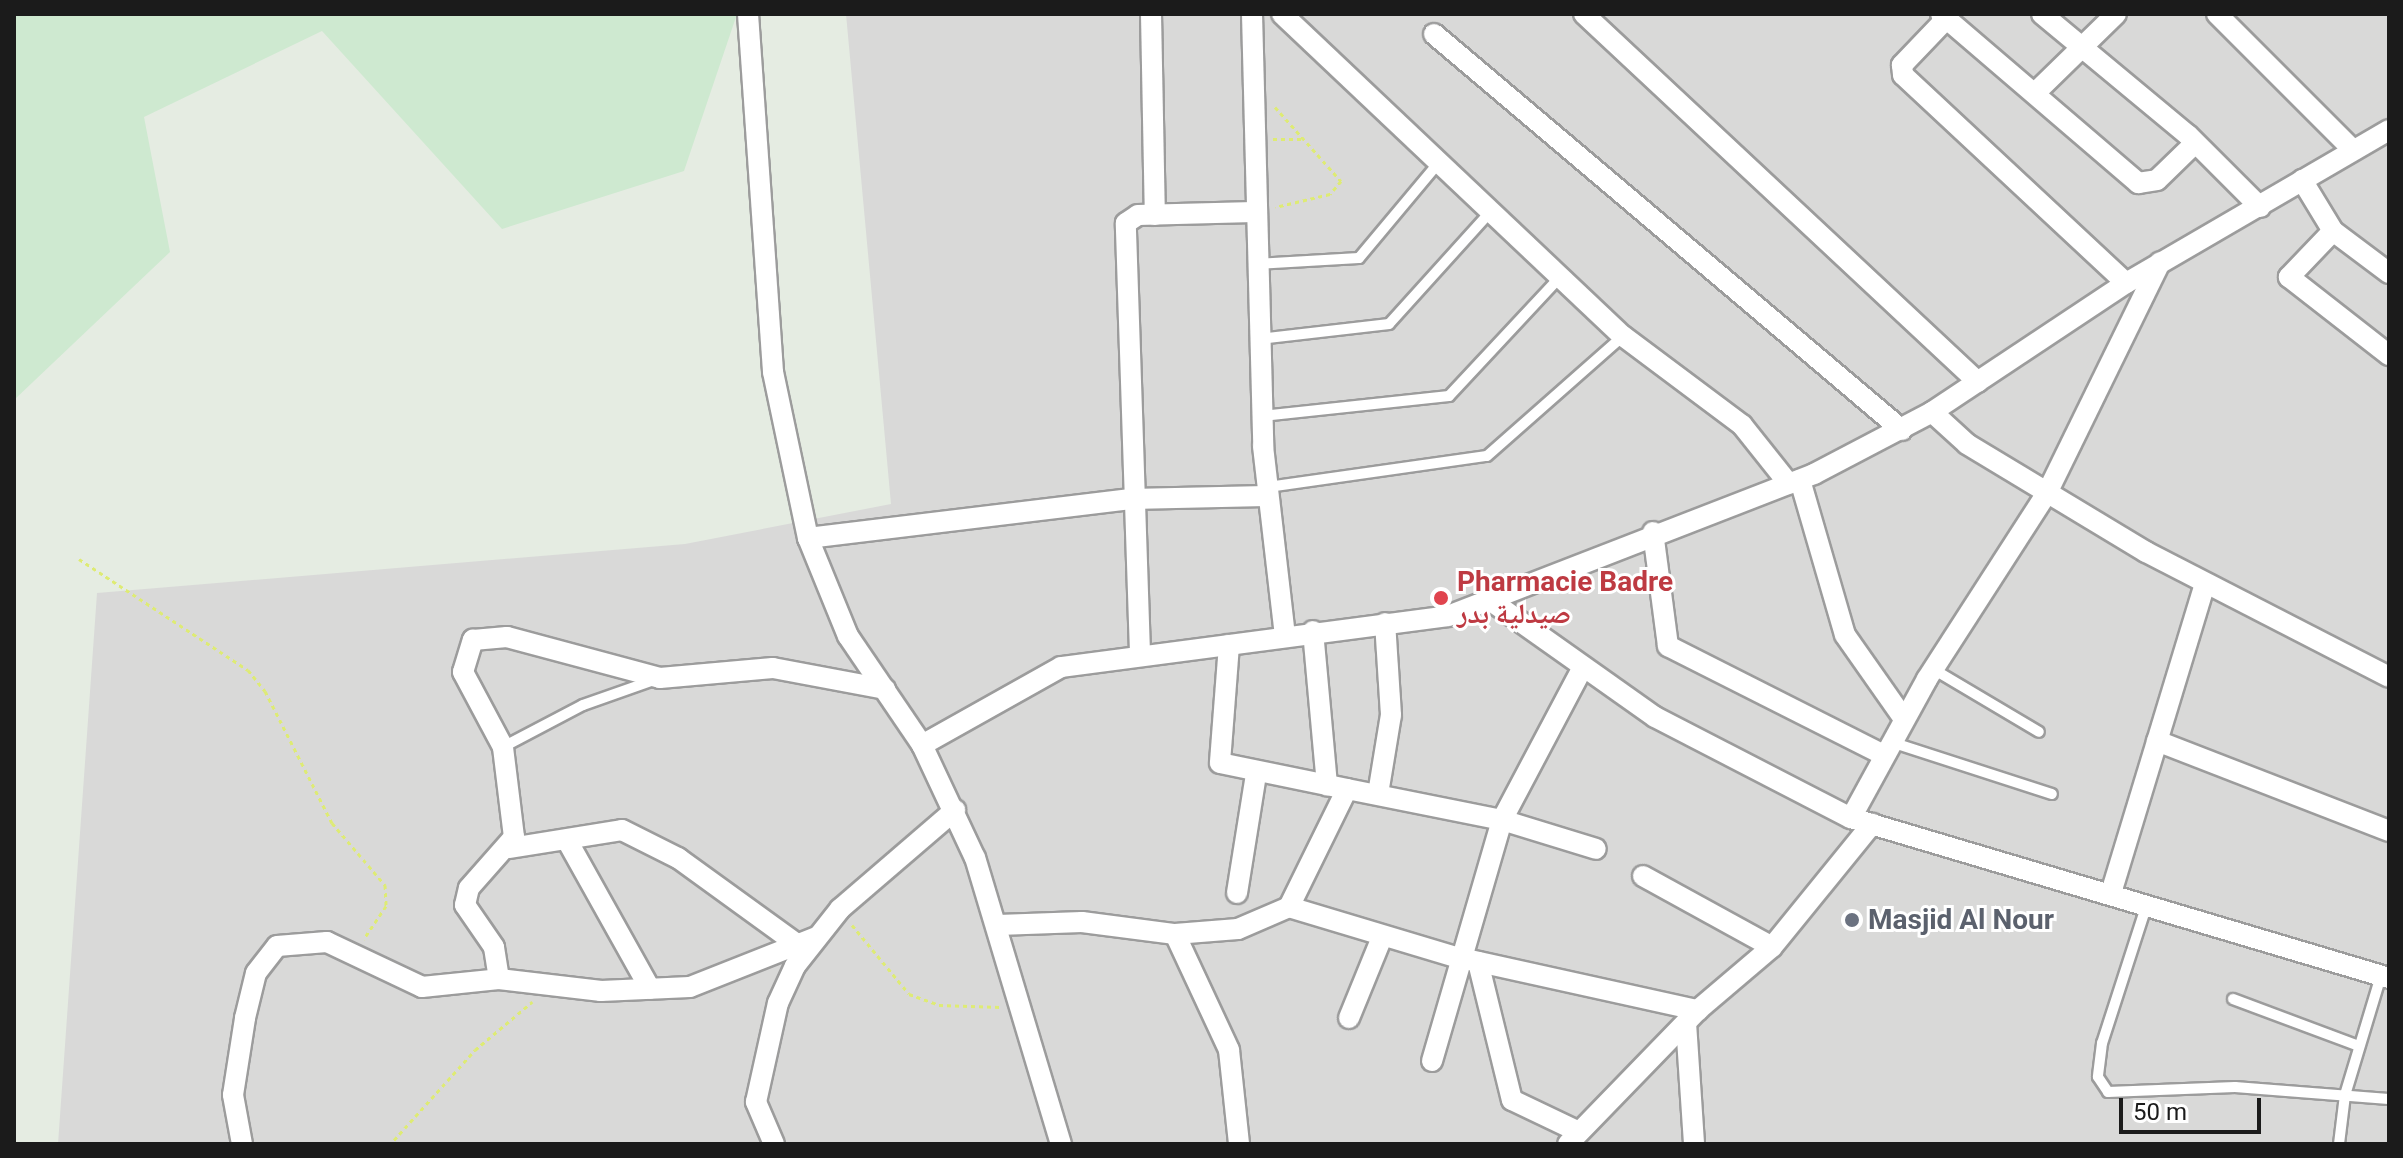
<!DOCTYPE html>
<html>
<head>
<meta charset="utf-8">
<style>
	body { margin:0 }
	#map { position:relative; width:2403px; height:1158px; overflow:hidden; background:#e5ece2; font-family:Roboto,"Noto Naskh Arabic",sans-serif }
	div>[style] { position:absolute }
	.residential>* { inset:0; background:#d9d9d8 }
	.farmland>* { inset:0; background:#cee9d0 }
	.path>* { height:3px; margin-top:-1.5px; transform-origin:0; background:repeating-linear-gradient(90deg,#deeb74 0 4px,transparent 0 8px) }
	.roads { filter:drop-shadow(2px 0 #9c9c9c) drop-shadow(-2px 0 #9c9c9c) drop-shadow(0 2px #9c9c9c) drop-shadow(0 -2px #9c9c9c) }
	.service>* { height:10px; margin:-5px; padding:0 5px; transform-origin:5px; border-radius:5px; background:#fff }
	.minor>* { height:20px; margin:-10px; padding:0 10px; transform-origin:10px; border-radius:10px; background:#fff }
	.dots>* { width:22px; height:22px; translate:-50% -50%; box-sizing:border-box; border:4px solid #fff; border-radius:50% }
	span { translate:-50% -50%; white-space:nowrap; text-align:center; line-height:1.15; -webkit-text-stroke:6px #fff; paint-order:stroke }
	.health-label { font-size:28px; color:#be3a42; font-weight:700 }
	.left { translate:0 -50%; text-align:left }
	.worship-label { font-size:28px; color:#5b616d; font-weight:700 }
	.frame { position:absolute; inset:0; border:16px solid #1b1b1b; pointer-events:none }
	.scale { position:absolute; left:2119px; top:1098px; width:142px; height:36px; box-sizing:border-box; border:4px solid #1b1b1b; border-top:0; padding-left:10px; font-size:24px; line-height:28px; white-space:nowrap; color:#1b1b1b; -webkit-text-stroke:6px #fff; paint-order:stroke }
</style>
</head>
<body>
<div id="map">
	<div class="residential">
		<div style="clip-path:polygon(846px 14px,2389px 14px,2389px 1144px,58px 1144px,97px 593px,685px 544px,891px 504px)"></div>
	</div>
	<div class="farmland">
		<div style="clip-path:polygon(14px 14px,737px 14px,684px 171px,502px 229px,322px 31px,144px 117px,170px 252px,14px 400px)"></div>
	</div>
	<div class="path">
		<div style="left:1275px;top:107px;width:99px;rotate:48.3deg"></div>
		<div style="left:1341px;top:181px;width:17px;rotate:130deg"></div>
		<div style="left:1330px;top:194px;width:56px;rotate:166.5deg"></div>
		<div style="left:1273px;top:139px;width:32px"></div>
		<div style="left:79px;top:559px;width:202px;rotate:33.3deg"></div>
		<div style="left:248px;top:670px;width:27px;rotate:51deg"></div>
		<div style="left:265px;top:691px;width:148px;rotate:63.1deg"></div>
		<div style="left:332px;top:823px;width:82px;rotate:49.5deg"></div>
		<div style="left:385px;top:885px;width:21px;rotate:87deg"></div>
		<div style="left:386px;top:906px;width:40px;rotate:124deg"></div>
		<div style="left:852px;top:925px;width:89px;rotate:50.4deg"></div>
		<div style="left:909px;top:994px;width:32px;rotate:20deg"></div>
		<div style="left:939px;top:1005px;width:62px;rotate:1.8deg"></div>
		<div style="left:394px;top:1140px;width:121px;rotate:-48deg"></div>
		<div style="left:475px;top:1050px;width:75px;rotate:-40.1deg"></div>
	</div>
	<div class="roads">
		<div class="service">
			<div style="left:1256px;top:264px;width:103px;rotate:-3.3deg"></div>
			<div style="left:1359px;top:258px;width:126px;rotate:-50.1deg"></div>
			<div style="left:1259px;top:339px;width:131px;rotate:-6.6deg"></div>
			<div style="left:1389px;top:324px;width:154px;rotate:-47.9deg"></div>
			<div style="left:1262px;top:416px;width:188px;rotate:-6.1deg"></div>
			<div style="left:1449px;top:396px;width:164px;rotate:-47deg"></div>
			<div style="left:1268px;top:487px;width:221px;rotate:-8.1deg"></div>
			<div style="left:1487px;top:456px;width:181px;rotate:-41.4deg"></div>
			<div style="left:1933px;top:669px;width:123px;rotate:30.7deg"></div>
			<div style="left:1891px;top:742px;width:169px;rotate:17.9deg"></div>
			<div style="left:503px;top:747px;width:90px;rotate:-27.7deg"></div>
			<div style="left:583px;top:705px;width:78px;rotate:-19.4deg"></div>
			<div style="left:2147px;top:904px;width:146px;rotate:107.9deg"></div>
			<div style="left:2102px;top:1043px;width:34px;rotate:97deg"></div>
			<div style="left:2098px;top:1077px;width:18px;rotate:56deg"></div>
			<div style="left:2108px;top:1092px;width:127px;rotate:-2.3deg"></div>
			<div style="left:2235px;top:1087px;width:154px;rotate:4.5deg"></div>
			<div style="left:2233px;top:999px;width:134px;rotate:20.5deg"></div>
			<div style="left:2339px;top:1144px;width:49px;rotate:-83deg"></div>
			<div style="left:2345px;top:1095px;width:124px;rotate:-73.2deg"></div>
		</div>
		<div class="minor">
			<div style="left:748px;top:14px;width:359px;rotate:86deg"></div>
			<div style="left:773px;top:372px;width:170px;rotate:78.1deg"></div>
			<div style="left:808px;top:538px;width:106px;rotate:67.8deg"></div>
			<div style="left:848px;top:636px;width:132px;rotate:55.8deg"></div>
			<div style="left:1151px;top:14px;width:201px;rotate:88.9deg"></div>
			<div style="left:1252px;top:14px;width:432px;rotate:88.5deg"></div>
			<div style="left:1263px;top:446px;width:191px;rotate:83.4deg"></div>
			<div style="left:1282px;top:14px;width:469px;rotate:43.4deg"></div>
			<div style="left:1623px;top:336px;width:149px;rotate:36.8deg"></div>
			<div style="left:1742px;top:425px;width:75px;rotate:51.5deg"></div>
			<div style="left:1584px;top:14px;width:539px;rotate:43.05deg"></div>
			<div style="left:1941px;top:14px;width:260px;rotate:40.6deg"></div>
			<div style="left:2138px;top:183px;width:19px;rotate:-9deg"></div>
			<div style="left:2157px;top:180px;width:53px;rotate:-44.2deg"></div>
			<div style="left:2042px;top:14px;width:190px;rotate:39.7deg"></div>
			<div style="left:2188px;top:135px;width:102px;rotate:45deg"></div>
			<div style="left:2217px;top:14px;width:192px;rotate:45deg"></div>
			<div style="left:1946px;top:19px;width:64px;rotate:133.7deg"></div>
			<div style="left:1902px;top:65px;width:10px;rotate:84deg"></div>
			<div style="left:1903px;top:75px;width:305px;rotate:43deg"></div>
			<div style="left:1434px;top:34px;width:613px;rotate:40.24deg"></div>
			<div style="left:2035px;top:93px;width:113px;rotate:-44.3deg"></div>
			<div style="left:2302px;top:180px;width:60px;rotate:58.7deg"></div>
			<div style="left:2333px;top:231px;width:64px;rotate:133.7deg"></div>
			<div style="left:2289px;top:277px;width:127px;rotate:38deg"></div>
			<div style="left:2333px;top:231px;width:70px;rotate:36.9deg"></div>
			<div style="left:1932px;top:412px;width:47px;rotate:42.4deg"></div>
			<div style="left:1967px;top:444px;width:209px;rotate:31.1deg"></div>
			<div style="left:2146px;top:552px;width:273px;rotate:27.2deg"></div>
			<div style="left:1800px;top:480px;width:161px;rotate:73.8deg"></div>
			<div style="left:1845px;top:635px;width:103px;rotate:54.9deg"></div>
			<div style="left:1653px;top:532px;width:115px;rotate:82.5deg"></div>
			<div style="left:1668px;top:646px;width:242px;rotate:26.8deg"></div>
			<div style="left:808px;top:538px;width:325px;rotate:-6.9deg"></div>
			<div style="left:1131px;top:499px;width:135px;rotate:-1.3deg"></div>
			<div style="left:1494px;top:603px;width:197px;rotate:35.3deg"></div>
			<div style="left:1655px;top:717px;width:220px;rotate:27.3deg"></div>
			<div style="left:1851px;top:818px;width:561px;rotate:16.56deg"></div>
			<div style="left:1313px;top:631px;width:155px;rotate:84.8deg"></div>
			<div style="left:1229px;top:645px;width:118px;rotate:94.4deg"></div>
			<div style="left:1220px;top:763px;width:130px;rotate:11.6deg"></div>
			<div style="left:1140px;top:653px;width:430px;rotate:-91.9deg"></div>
			<div style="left:1126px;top:223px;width:14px;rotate:-34deg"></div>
			<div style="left:1138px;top:215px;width:116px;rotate:-1.5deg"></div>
			<div style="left:2157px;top:741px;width:249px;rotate:21.2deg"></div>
			<div style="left:1378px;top:794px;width:80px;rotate:-80.7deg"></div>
			<div style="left:1391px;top:715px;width:92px;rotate:-93.7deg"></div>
			<div style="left:1851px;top:818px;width:158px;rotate:-61.3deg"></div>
			<div style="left:1927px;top:679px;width:221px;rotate:-57.2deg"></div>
			<div style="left:2047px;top:493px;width:257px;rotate:-63.9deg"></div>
			<div style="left:568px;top:842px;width:168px;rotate:60.8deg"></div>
			<div style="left:510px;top:848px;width:113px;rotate:-9.1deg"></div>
			<div style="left:622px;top:830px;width:63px;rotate:26.6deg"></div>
			<div style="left:678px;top:858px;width:143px;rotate:35.9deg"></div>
			<div style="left:1643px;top:876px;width:147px;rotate:28.8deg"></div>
			<div style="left:1237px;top:893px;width:121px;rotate:-80.9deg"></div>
			<div style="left:2111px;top:893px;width:323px;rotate:-73.1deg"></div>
			<div style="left:1289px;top:907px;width:174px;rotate:16.7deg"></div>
			<div style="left:1456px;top:957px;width:248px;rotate:12.4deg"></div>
			<div style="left:998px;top:925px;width:84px;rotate:-2deg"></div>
			<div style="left:1082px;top:922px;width:94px;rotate:7.4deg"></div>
			<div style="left:1175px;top:934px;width:128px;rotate:65deg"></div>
			<div style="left:1229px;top:1050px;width:95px;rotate:83.9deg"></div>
			<div style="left:1175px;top:934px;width:63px;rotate:-4.5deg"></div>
			<div style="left:1238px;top:929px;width:56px;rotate:-23.3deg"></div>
			<div style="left:1289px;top:907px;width:131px;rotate:-63.8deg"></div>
			<div style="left:1347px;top:789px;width:158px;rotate:11.3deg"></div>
			<div style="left:1502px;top:820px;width:98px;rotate:17.1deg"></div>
			<div style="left:1478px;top:962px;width:142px;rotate:76.2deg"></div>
			<div style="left:1512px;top:1100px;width:72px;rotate:25.5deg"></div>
			<div style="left:499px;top:979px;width:103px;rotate:6.7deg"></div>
			<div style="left:601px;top:991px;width:89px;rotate:-2.6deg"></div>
			<div style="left:690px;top:987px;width:136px;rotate:-21.6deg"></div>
			<div style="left:1349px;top:1018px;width:87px;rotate:-67.8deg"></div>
			<div style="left:1686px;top:1023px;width:121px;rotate:86.2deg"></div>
			<div style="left:1432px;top:1061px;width:251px;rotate:-73.8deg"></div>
			<div style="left:1502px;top:820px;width:169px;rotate:-62.1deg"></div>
			<div style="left:242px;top:1144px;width:50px;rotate:-100.4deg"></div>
			<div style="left:233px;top:1095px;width:78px;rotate:-81.1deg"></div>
			<div style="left:245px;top:1018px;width:46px;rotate:-76.3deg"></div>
			<div style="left:256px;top:973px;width:34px;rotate:-52deg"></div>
			<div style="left:277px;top:946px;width:50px;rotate:-4.6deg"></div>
			<div style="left:327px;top:942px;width:105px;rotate:25.3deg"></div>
			<div style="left:422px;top:987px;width:77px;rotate:-5.9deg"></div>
			<div style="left:499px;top:979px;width:32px;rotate:-99deg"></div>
			<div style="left:494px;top:947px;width:51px;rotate:-124.6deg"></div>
			<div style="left:465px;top:905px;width:17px;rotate:-77deg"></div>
			<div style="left:469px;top:888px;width:68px;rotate:-48.6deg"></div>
			<div style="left:514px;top:837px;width:91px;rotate:-97deg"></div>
			<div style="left:503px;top:747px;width:85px;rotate:-118.1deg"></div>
			<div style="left:463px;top:672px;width:34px;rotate:-73deg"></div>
			<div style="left:473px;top:640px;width:34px;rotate:-5deg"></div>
			<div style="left:507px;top:637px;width:158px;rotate:15deg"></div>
			<div style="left:660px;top:678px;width:113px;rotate:-5.1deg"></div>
			<div style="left:773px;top:668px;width:114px;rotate:10.6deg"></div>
			<div style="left:774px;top:1144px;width:46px;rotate:-113.2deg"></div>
			<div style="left:756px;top:1102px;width:101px;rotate:-77.5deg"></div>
			<div style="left:778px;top:1003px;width:41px;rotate:-65.3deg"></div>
			<div style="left:795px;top:966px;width:73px;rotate:-51.7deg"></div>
			<div style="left:840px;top:909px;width:152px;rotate:-40.7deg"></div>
			<div style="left:1061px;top:1144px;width:299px;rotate:-106.7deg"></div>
			<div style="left:975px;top:858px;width:125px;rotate:-115.1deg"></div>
			<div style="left:922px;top:745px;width:159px;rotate:-29.3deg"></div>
			<div style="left:1061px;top:667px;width:390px;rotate:-7.5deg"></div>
			<div style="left:1448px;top:616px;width:393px;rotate:-21.2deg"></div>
			<div style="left:1814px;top:474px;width:133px;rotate:-27.7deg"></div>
			<div style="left:1932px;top:412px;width:233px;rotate:-33.6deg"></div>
			<div style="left:2126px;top:283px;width:304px;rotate:-30.2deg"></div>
			<div style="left:1568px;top:1144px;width:187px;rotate:-45.9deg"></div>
			<div style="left:1698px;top:1010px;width:97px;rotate:-40.4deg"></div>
			<div style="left:1772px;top:947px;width:159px;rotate:-50.9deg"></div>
		</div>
	</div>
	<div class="dots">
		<div style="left:1441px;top:598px;background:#e0444e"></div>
		<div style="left:1852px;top:920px;background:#6b7280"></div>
	</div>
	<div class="health-label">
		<span class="left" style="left:1457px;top:598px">Pharmacie Badre<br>صيدلية بدر</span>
	</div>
	<div class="worship-label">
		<span class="left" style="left:1868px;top:920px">Masjid Al Nour</span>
	</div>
	<div class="frame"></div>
	<div class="scale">50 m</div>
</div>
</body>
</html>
